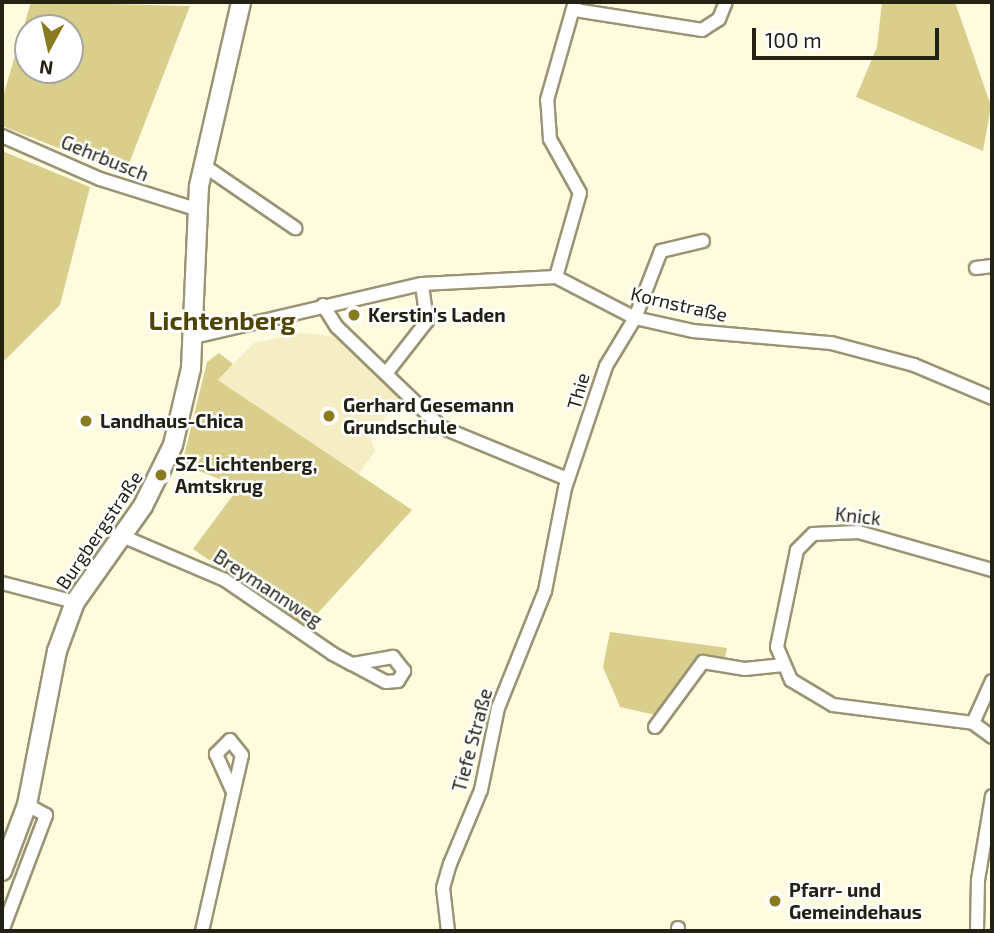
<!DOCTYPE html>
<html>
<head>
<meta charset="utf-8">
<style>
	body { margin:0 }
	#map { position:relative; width:994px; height:933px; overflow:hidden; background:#fffbdf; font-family:"Exo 2",sans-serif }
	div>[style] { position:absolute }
	.built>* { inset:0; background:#f5eec4 }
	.green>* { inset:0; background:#dace8c }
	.roads { filter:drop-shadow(2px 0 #999474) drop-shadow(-2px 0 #999474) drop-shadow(0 2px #999474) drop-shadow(0 -2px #999474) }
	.street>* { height:12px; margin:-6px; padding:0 6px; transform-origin:6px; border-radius:6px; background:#fff }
	.secondary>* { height:18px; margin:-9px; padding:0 9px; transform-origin:9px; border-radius:9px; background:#fff }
	.dots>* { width:19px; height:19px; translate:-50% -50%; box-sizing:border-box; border:4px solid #fff; border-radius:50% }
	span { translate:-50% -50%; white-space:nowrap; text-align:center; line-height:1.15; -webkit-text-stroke:5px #fff; paint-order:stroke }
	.street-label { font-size:19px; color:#232114 }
	.poi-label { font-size:19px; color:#232114; font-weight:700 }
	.left { translate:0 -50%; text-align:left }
	.district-label { font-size:26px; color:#4f4502; font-weight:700 }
	.frame { position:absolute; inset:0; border:4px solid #232114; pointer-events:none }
	.north { position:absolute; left:14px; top:14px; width:70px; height:70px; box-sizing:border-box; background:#fff; border:2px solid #a7a6a1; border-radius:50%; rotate:188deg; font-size:19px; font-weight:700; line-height:28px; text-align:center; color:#232114 }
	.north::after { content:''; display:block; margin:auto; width:24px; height:32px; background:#8a7b21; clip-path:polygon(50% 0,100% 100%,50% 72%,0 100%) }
	.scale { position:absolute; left:752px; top:28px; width:187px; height:32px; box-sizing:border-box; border:4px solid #232114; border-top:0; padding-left:9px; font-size:21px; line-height:24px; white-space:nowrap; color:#232114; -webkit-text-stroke:5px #fff; paint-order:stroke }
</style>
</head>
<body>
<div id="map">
	<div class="built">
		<div style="clip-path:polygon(301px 333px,335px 336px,404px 394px,370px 437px,375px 451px,359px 474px,218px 380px,254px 343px)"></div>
	</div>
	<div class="green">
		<div style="clip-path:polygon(evenodd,31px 2px,190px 6px,125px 174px,2px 126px,2px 100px,31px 2px,70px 28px,70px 70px,28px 70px,28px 28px,70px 28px)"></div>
		<div style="clip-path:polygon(882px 2px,955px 2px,991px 106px,983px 151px,856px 97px,877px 47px)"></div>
		<div style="clip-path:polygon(2px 151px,90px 187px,60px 305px,2px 363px)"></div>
		<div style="clip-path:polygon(219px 353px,233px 364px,218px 380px,412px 510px,306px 626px,193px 549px,239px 487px,182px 464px,207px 362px)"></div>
		<div style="clip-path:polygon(610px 632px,727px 648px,725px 658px,707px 656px,692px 664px,660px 716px,620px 707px,603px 667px)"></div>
	</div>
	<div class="roads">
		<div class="street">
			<div style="left:575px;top:10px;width:129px;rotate:8.9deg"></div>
			<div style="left:702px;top:30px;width:20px;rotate:-33deg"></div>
			<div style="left:719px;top:19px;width:18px;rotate:-68deg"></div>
			<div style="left:2px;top:136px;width:107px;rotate:23.7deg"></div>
			<div style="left:100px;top:179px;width:101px;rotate:17.4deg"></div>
			<div style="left:203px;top:165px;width:112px;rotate:34.4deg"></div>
			<div style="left:976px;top:268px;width:16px;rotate:-7deg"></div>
			<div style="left:556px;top:277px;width:87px;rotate:-74.1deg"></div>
			<div style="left:580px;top:193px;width:62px;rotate:-119.1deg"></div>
			<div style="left:550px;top:139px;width:39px;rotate:-94deg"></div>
			<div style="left:547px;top:100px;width:102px;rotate:-74.1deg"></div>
			<div style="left:323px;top:305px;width:26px;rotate:58deg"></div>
			<div style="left:337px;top:327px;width:144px;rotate:43.9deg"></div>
			<div style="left:441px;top:427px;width:136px;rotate:22.4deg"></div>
			<div style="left:194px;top:337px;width:234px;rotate:-13.1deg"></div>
			<div style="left:422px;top:284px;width:134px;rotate:-3deg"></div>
			<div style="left:556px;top:277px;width:89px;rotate:27.4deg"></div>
			<div style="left:635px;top:318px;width:59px;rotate:12.6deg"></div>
			<div style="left:693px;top:331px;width:139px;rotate:5deg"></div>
			<div style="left:831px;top:343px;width:86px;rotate:14.8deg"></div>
			<div style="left:914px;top:365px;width:85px;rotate:22.9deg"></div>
			<div style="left:388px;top:371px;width:63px;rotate:-52deg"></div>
			<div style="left:427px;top:321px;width:37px;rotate:-98deg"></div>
			<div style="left:122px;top:536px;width:112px;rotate:23.1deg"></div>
			<div style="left:225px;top:580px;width:131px;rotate:34.4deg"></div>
			<div style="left:333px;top:654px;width:21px;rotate:28deg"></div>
			<div style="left:352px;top:664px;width:38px;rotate:28deg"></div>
			<div style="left:386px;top:682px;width:12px;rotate:-5deg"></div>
			<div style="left:398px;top:681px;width:12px;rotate:-59deg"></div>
			<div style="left:404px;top:671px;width:18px;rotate:-128deg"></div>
			<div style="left:393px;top:657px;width:42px;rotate:170.3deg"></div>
			<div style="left:992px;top:570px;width:138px;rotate:-164.1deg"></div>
			<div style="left:859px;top:532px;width:46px;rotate:177.5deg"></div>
			<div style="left:813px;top:534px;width:23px;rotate:135deg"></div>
			<div style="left:797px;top:550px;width:99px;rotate:101.7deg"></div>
			<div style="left:777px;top:647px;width:36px;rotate:67deg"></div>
			<div style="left:791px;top:680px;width:49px;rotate:30.8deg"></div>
			<div style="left:833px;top:705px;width:141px;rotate:7.3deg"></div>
			<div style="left:973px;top:723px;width:24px;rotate:36deg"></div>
			<div style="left:2px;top:583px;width:75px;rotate:14.6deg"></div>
			<div style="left:973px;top:723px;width:46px;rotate:-65.7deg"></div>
			<div style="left:655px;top:727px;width:81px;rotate:-53.6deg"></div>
			<div style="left:703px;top:662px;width:43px;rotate:9.5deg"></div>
			<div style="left:745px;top:669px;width:36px;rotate:-6deg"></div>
			<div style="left:2px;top:931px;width:124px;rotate:-69.2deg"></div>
			<div style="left:46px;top:815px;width:21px;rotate:-152deg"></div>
			<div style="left:202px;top:931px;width:180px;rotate:-77.2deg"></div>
			<div style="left:242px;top:755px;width:19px;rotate:-129deg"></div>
			<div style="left:230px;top:740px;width:20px;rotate:135deg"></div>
			<div style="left:216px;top:754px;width:39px;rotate:66deg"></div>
			<div style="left:448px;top:931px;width:43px;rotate:-96.6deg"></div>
			<div style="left:443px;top:888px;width:25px;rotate:-74deg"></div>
			<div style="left:450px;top:864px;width:80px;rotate:-67.3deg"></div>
			<div style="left:481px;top:790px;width:84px;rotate:-78.3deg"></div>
			<div style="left:498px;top:708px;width:126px;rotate:-68.1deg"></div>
			<div style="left:545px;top:591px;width:105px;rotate:-79deg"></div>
			<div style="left:565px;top:488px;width:129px;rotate:-71.4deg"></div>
			<div style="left:606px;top:366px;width:56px;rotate:-58.9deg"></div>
			<div style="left:635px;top:318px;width:72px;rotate:-68.8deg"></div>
			<div style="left:661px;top:251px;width:43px;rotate:-13.4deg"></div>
			<div style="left:678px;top:931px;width:3px;rotate:-90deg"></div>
			<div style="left:977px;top:931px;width:51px;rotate:-88.9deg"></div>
			<div style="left:978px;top:880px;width:85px;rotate:-80.5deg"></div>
		</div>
		<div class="secondary">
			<div style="left:2px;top:871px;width:71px;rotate:-69.3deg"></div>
			<div style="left:27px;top:805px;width:157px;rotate:-79deg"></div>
			<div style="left:57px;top:651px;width:52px;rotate:-69.8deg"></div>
			<div style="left:75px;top:602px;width:118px;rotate:-54.7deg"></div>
			<div style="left:143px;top:506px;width:68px;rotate:-63.8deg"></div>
			<div style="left:173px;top:445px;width:79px;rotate:-76.8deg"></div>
			<div style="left:191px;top:368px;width:182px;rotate:-87.5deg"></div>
			<div style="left:199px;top:186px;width:189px;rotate:-77.1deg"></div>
		</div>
	</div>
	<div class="dots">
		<div style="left:354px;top:315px;background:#8a7b21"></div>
		<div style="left:329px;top:416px;background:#8a7b21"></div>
		<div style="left:86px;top:421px;background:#8a7b21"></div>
		<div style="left:161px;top:475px;background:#8a7b21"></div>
		<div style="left:775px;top:901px;background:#8a7b21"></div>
	</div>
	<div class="street-label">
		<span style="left:105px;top:158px;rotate:22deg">Gehrbusch</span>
		<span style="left:679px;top:304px;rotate:13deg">Kornstraße</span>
		<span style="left:578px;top:391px;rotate:-74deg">Thie</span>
		<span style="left:858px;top:516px;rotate:6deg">Knick</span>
		<span style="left:99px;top:530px;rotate:-56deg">Burgbergstraße</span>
		<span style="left:268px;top:588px;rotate:33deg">Breymannweg</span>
		<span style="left:472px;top:740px;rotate:-75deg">Tiefe Straße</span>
	</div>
	<div class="poi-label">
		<span class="left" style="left:368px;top:315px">Kerstin's Laden</span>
		<span class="left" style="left:343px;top:416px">Gerhard Gesemann<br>Grundschule</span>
		<span class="left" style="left:100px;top:421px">Landhaus-Chica</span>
		<span class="left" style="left:175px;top:475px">SZ-Lichtenberg,<br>Amtskrug</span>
		<span class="left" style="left:789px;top:901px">Pfarr- und<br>Gemeindehaus</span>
	</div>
	<div class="district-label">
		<span style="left:222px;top:320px">Lichtenberg</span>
	</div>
	<div class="frame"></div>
	<div class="north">N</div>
	<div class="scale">100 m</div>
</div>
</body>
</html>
